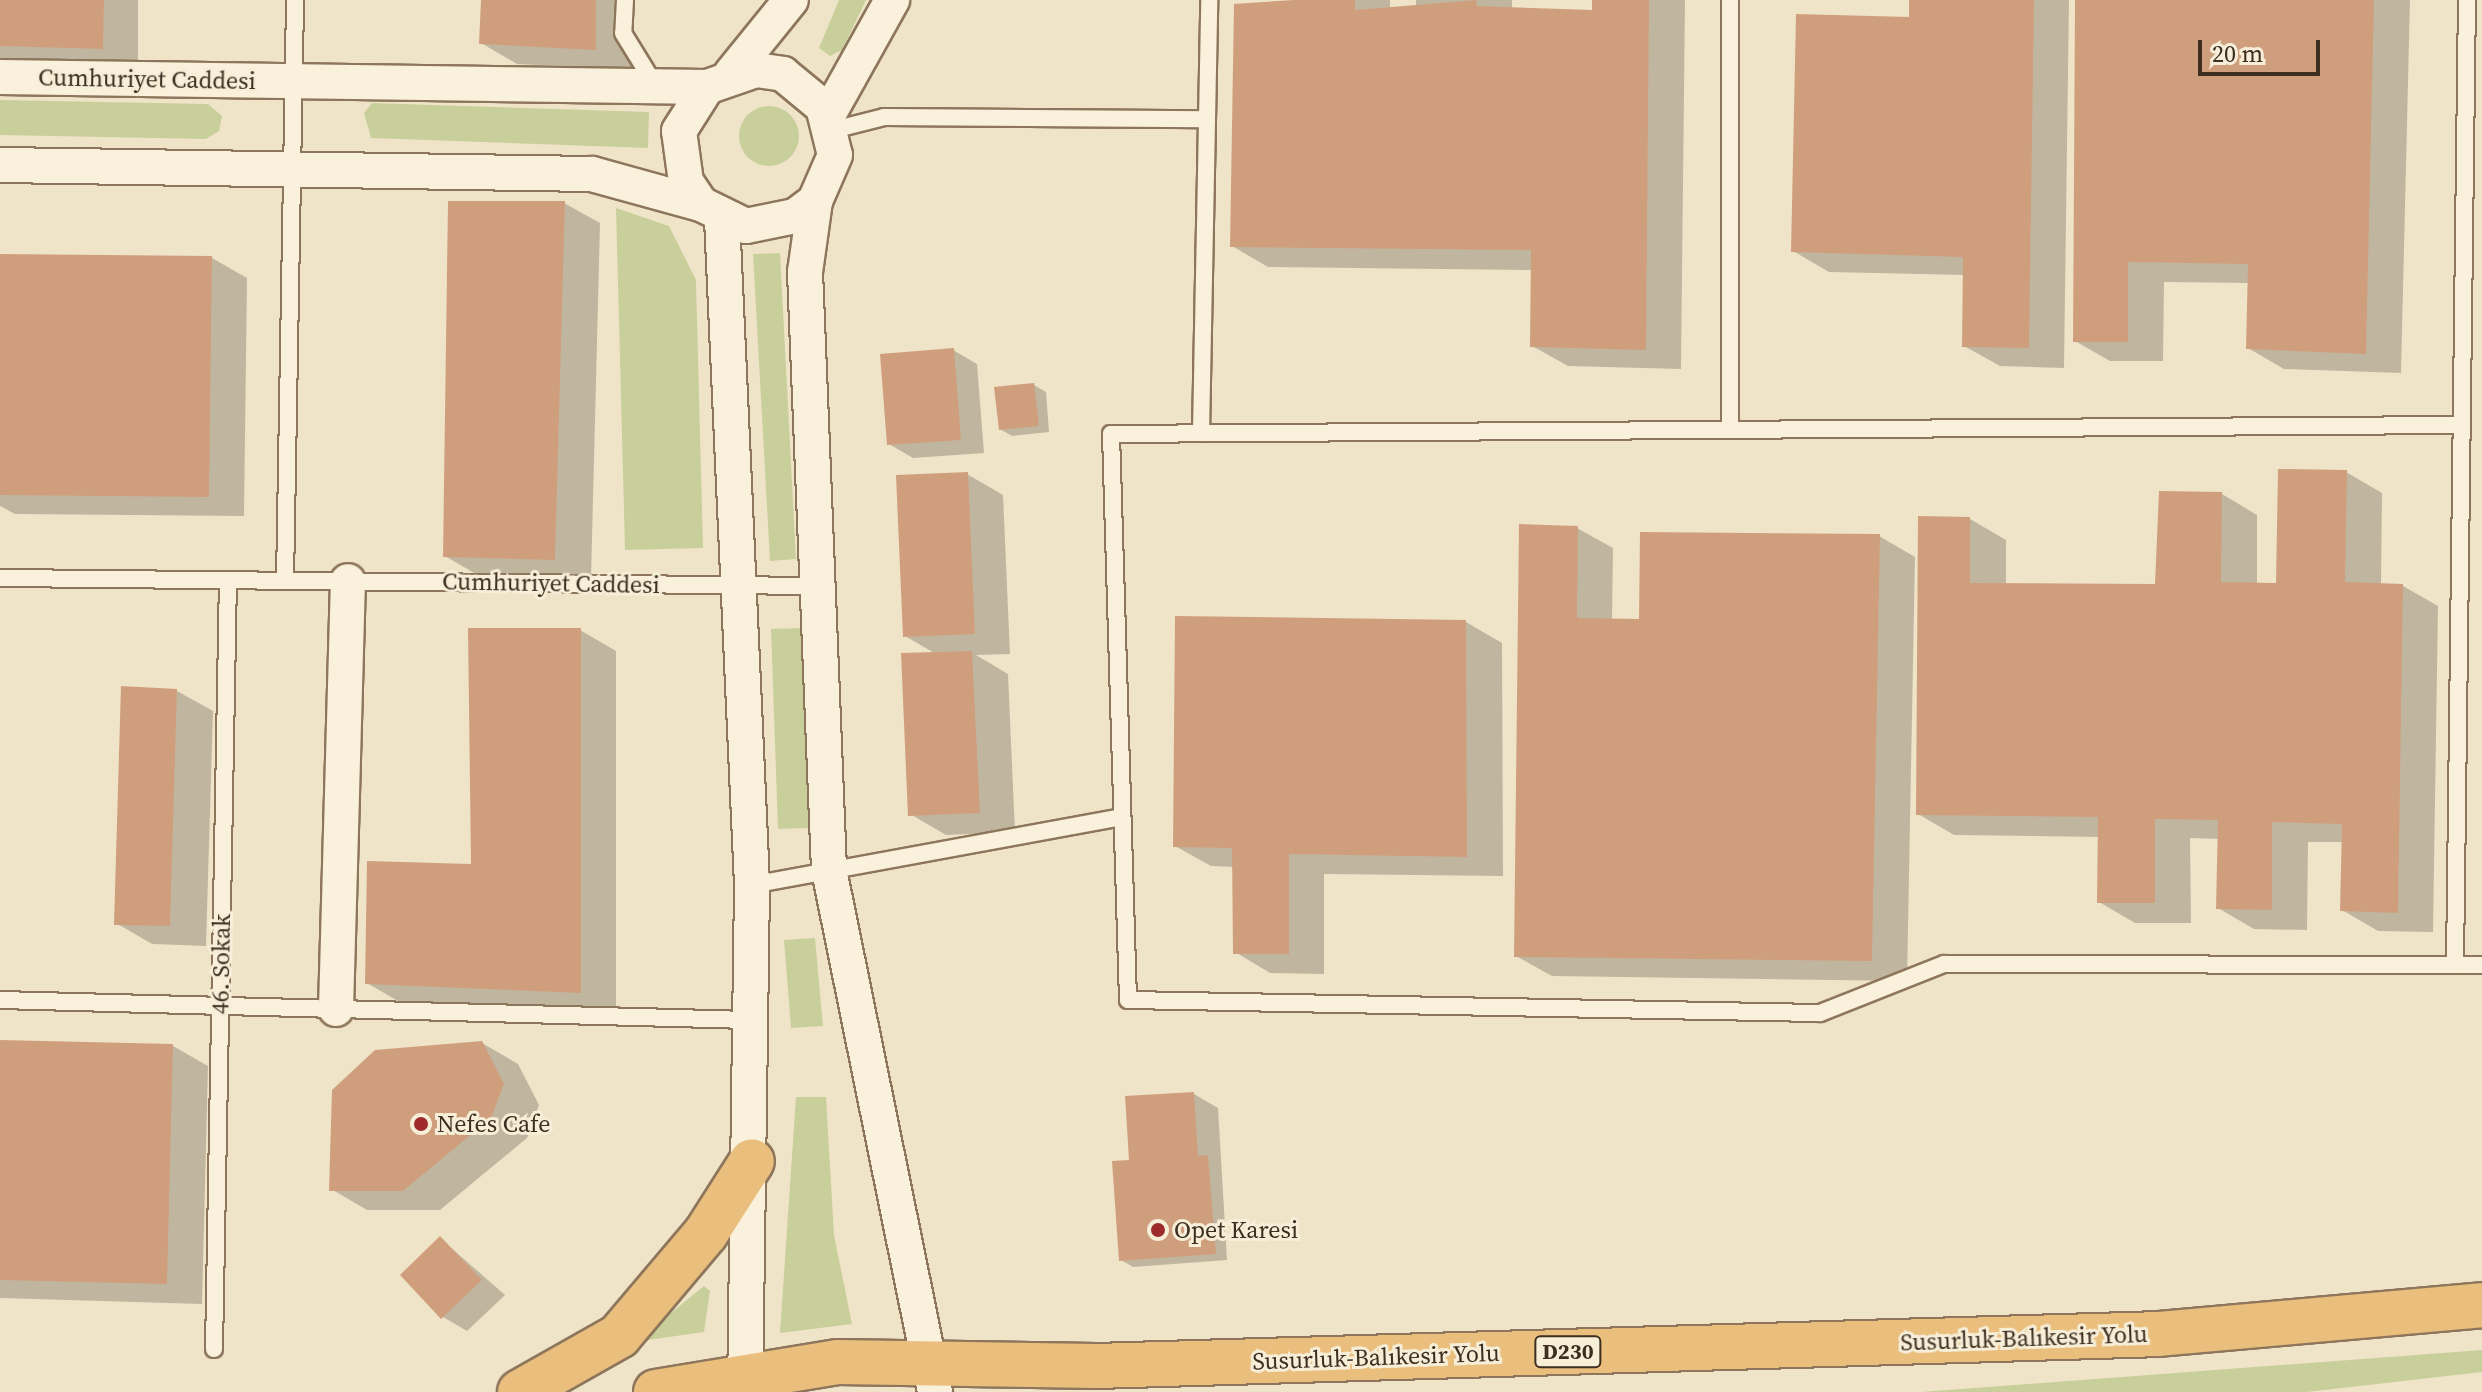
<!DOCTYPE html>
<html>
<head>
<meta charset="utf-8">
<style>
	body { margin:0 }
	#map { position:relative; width:2482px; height:1392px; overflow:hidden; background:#f0e4c8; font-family:"Source Serif 4",serif }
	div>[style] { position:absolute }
	.green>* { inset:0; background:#c9cf9b }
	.round { border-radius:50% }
	.shadow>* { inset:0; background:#0003 }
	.building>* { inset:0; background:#cf9f7d }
	.roads { filter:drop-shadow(2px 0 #8d765c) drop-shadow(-2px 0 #8d765c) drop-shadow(0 2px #8d765c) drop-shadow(0 -2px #8d765c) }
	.service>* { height:16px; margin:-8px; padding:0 8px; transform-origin:8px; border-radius:8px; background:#faf1dc }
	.minor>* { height:34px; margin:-17px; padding:0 17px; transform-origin:17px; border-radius:17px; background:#faf1dc }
	.trunk>* { height:44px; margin:-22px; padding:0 22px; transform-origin:22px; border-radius:22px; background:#eabe7c }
	.dots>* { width:22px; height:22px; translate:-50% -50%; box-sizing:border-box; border:4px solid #f7eed8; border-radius:50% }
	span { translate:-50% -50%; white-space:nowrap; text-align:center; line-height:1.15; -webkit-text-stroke:6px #f7eed8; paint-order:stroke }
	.shield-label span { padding:2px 6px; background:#f7eed8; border:2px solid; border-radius:6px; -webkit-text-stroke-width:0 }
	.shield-label { font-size:22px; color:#3d2e20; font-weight:700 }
	.street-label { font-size:24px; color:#3d2e20 }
	.poi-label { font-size:24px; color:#3d2e20 }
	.left { translate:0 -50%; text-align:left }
	.scale { position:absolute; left:2198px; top:40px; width:122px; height:36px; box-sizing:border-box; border:4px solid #3d2e20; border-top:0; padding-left:10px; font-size:24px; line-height:28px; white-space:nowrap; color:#3d2e20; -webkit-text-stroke:6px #f7eed8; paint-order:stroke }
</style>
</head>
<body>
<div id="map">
	<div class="green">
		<div style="clip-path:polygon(839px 0,866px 0,842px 50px,830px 56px,819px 48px)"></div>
		<div style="clip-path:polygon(0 100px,208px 104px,222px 116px,219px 131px,206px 139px,0 135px)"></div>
		<div style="clip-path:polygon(372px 103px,649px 112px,648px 148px,371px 138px,364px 113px)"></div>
		<div class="round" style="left:739px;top:106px;width:60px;height:60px"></div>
		<div style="clip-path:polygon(616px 208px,669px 226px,696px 280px,703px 548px,625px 550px)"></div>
		<div style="clip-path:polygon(780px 253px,796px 559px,770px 561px,753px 254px)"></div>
		<div style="clip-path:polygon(802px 628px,809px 828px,778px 829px,771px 629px)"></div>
		<div style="clip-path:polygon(815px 938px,823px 1026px,791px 1028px,784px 940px)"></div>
		<div style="clip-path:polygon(796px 1097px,826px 1097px,834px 1235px,852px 1324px,780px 1333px)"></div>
		<div style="clip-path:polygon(704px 1286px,710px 1291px,704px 1332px,648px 1340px,646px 1333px)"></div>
		<div style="clip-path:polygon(2482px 1350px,2482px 1372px,2307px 1392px,1921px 1392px)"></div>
	</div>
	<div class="shadow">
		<div style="clip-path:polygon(0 0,138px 0,138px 69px,0 65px)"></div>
		<div style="clip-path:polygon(482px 0,633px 0,631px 69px,517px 64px,481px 43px)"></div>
		<div style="clip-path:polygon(1296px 0,1390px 0,1390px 12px,1416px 12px,1416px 0,1512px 0,1512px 9px,1594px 12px,1594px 0,1685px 0,1681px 369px,1568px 366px,1532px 346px,1533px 270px,1268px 267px,1232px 246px)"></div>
		<div style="clip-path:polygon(1911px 0,2069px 0,2064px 368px,2000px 366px,1964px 346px,1965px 275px,1829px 272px,1793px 251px,1911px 19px)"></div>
		<div style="clip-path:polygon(2077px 0,2410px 0,2401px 373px,2284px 369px,2248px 348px,2250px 283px,2164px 282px,2163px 361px,2110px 361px,2075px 341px)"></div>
		<div style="clip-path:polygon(564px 203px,600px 223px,591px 579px,481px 577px,445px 556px)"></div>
		<div style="clip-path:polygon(0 257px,212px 258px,247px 278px,244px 516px,15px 514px,0 506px)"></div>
		<div style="clip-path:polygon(953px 350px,977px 364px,984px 453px,913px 458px,889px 444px)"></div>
		<div style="clip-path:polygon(1034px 385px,1046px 392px,1049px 432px,1012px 436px,1000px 429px)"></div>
		<div style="clip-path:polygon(2346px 472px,2382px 493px,2381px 585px,2403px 586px,2438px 606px,2433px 932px,2378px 931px,2342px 910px,2343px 842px,2308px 842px,2307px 930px,2254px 929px,2218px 908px,2220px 839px,2190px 838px,2191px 923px,2135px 923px,2099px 902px,2100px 837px,1954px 835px,1918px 814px,1970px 519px,2006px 540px,2006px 585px,2156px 586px,2222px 494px,2257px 515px,2257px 585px,2278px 585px)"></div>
		<div style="clip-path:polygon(967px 474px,1003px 495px,1010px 654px,976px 655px,1008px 674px,1015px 832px,946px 835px,910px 814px,936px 654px,905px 636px)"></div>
		<div style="clip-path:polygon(1577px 528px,1613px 548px,1612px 621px,1641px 621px,1879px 536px,1915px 557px,1907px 981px,1552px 976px,1516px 956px)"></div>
		<div style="clip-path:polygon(1466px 622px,1502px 643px,1503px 876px,1324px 874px,1324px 974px,1270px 973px,1235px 952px,1234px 867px,1211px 866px,1175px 846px)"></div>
		<div style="clip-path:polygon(580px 630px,616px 651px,616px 1012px,403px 1004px,367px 983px,473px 866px)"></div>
		<div style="clip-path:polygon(177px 691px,213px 711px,206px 946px,152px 944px,116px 923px)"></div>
		<div style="clip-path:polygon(0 1042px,173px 1046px,208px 1066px,202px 1304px,0 1298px)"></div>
		<div style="clip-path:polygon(482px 1043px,518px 1064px,539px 1105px,527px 1138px,440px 1210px,367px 1210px,331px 1189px)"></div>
		<div style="clip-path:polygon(1194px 1094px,1218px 1108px,1227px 1260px,1133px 1267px,1121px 1260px,1131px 1162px)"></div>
		<div style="clip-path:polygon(441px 1239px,505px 1295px,467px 1331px,443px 1317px)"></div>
	</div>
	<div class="building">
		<div style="clip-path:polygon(0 0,104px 0,103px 49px,0 46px)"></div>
		<div style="clip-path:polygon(481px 0,596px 0,596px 50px,479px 44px)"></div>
		<div style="clip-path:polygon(1294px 0,1355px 0,1355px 10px,1477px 0,1476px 6px,1592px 10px,1592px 0,1649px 0,1646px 350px,1530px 347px,1531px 250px,1230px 247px,1234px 4px)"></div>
		<div style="clip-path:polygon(1909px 0,2034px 0,2029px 348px,1962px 347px,1963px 257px,1791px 252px,1796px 14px,1909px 17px)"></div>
		<div style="clip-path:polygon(2075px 0,2374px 0,2366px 354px,2246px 349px,2248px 264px,2128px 262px,2128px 342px,2073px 342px)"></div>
		<div style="clip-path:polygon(448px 201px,565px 201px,555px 560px,443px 557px)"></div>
		<div style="clip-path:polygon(0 254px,212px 256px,209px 497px,0 495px)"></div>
		<div style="clip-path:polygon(954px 348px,961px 440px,887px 445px,880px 354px)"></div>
		<div style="clip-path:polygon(1034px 383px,1039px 426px,999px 430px,994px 387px)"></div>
		<div style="clip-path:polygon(2278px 469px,2347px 470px,2345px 582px,2403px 584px,2398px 913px,2340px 911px,2342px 824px,2272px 822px,2272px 910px,2216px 909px,2218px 820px,2155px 819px,2155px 903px,2097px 903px,2098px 817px,1916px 815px,1918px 516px,1970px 517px,1970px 583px,2155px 584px,2159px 491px,2222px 492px,2221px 582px,2276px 583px)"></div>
		<div style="clip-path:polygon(968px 472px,975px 634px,903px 637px,896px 475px)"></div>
		<div style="clip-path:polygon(1519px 524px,1578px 526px,1577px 618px,1639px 619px,1640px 532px,1880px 534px,1872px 961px,1514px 957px)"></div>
		<div style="clip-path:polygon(1175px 616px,1466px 620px,1467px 857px,1289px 854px,1289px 954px,1233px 954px,1232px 848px,1173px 847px)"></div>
		<div style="clip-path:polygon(468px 628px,581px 628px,581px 993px,365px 984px,367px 861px,471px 864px)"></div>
		<div style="clip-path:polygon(972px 651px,980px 813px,908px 816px,901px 653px)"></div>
		<div style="clip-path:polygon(121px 686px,177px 689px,170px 926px,114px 925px)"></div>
		<div style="clip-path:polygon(0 1040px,173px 1044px,167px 1284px,0 1280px)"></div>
		<div style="clip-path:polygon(482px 1041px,504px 1084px,491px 1118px,403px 1191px,329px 1191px,332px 1090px,375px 1050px)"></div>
		<div style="clip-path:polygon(1194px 1092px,1198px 1156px,1208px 1155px,1216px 1254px,1119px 1261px,1112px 1161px,1129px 1160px,1125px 1096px)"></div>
		<div style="clip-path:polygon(440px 1236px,482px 1280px,441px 1319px,400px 1275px)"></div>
	</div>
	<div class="roads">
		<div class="service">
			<div style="left:625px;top:0;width:33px;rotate:93deg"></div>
			<div style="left:623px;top:33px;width:61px;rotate:58.4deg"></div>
			<div style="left:1730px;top:0;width:430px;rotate:90deg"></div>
			<div style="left:833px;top:130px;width:53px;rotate:-14.3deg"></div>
			<div style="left:884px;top:117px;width:323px;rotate:0.4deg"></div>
			<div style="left:2461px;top:425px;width:1350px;rotate:179.62deg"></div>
			<div style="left:1111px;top:434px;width:566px;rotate:88.28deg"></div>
			<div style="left:1128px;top:1000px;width:692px;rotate:1.08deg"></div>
			<div style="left:1820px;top:1013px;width:133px;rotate:-21.6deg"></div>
			<div style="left:1944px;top:964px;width:538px;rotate:0.11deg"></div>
			<div style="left:1201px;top:433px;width:433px;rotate:-88.9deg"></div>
			<div style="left:0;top:578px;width:818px;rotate:0.56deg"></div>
			<div style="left:285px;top:581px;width:581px;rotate:-89.01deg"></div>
			<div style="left:752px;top:885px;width:376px;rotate:-10.4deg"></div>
			<div style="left:2455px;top:965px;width:965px;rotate:-89.29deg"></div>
			<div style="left:0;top:1000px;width:751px;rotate:1.53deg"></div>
			<div style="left:214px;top:1349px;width:769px;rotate:-88.96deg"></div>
		</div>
		<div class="minor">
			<div style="left:731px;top:74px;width:95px;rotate:-51deg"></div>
			<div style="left:0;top:77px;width:707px;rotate:0.81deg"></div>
			<div style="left:707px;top:87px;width:52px;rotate:-19.1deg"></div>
			<div style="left:756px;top:70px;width:27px;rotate:8deg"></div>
			<div style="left:783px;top:74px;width:52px;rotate:39.5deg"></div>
			<div style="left:823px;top:107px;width:49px;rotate:76deg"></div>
			<div style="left:835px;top:155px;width:50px;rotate:113.5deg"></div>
			<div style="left:815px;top:201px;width:25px;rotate:143deg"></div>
			<div style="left:795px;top:216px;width:50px;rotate:168.5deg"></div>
			<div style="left:746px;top:226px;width:50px;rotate:-153.9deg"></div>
			<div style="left:701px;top:204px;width:27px;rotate:-124deg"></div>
			<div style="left:686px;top:182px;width:51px;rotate:-97.8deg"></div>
			<div style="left:679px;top:131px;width:52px;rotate:-57.5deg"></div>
			<div style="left:827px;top:117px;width:134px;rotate:-60.9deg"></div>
			<div style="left:0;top:165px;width:592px;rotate:0.87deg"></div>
			<div style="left:592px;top:174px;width:113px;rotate:15.4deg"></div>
			<div style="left:815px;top:201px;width:72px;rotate:98deg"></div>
			<div style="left:805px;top:272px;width:598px;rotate:87.7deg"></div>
			<div style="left:829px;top:870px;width:533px;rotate:78.52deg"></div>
			<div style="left:722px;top:218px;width:668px;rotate:87.42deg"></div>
			<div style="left:752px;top:885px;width:507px;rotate:90.79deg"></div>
			<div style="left:336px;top:1009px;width:428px;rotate:-88.4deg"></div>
		</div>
		<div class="trunk">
			<div style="left:520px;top:1392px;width:114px;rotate:-29.5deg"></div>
			<div style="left:619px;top:1336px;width:135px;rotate:-49.8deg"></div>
			<div style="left:706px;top:1233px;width:85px;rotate:-57.4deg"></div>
			<div style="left:656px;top:1392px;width:184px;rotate:-9.4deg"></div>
			<div style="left:838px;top:1362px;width:258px;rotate:0.9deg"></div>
			<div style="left:1096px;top:1366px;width:1063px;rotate:-1.72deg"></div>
			<div style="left:2159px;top:1334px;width:324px;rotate:-5.1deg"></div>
		</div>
	</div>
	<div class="dots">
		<div style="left:421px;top:1124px;background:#9e2a2b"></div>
		<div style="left:1158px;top:1230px;background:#9e2a2b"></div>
	</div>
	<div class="shield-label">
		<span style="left:1568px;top:1352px">D230</span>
	</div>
	<div class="street-label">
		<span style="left:147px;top:79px;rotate:1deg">Cumhuriyet Caddesi</span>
		<span style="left:551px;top:583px;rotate:1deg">Cumhuriyet Caddesi</span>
		<span style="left:221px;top:964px;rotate:-89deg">46. Sokak</span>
		<span style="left:2024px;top:1338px;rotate:-2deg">Susurluk-Balıkesir Yolu</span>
		<span style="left:1376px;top:1357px;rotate:-2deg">Susurluk-Balıkesir Yolu</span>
	</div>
	<div class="poi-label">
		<span class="left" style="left:437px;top:1124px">Nefes Cafe</span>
		<span class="left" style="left:1174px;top:1230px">Opet Karesi</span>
	</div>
	<div class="scale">20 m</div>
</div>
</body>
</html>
